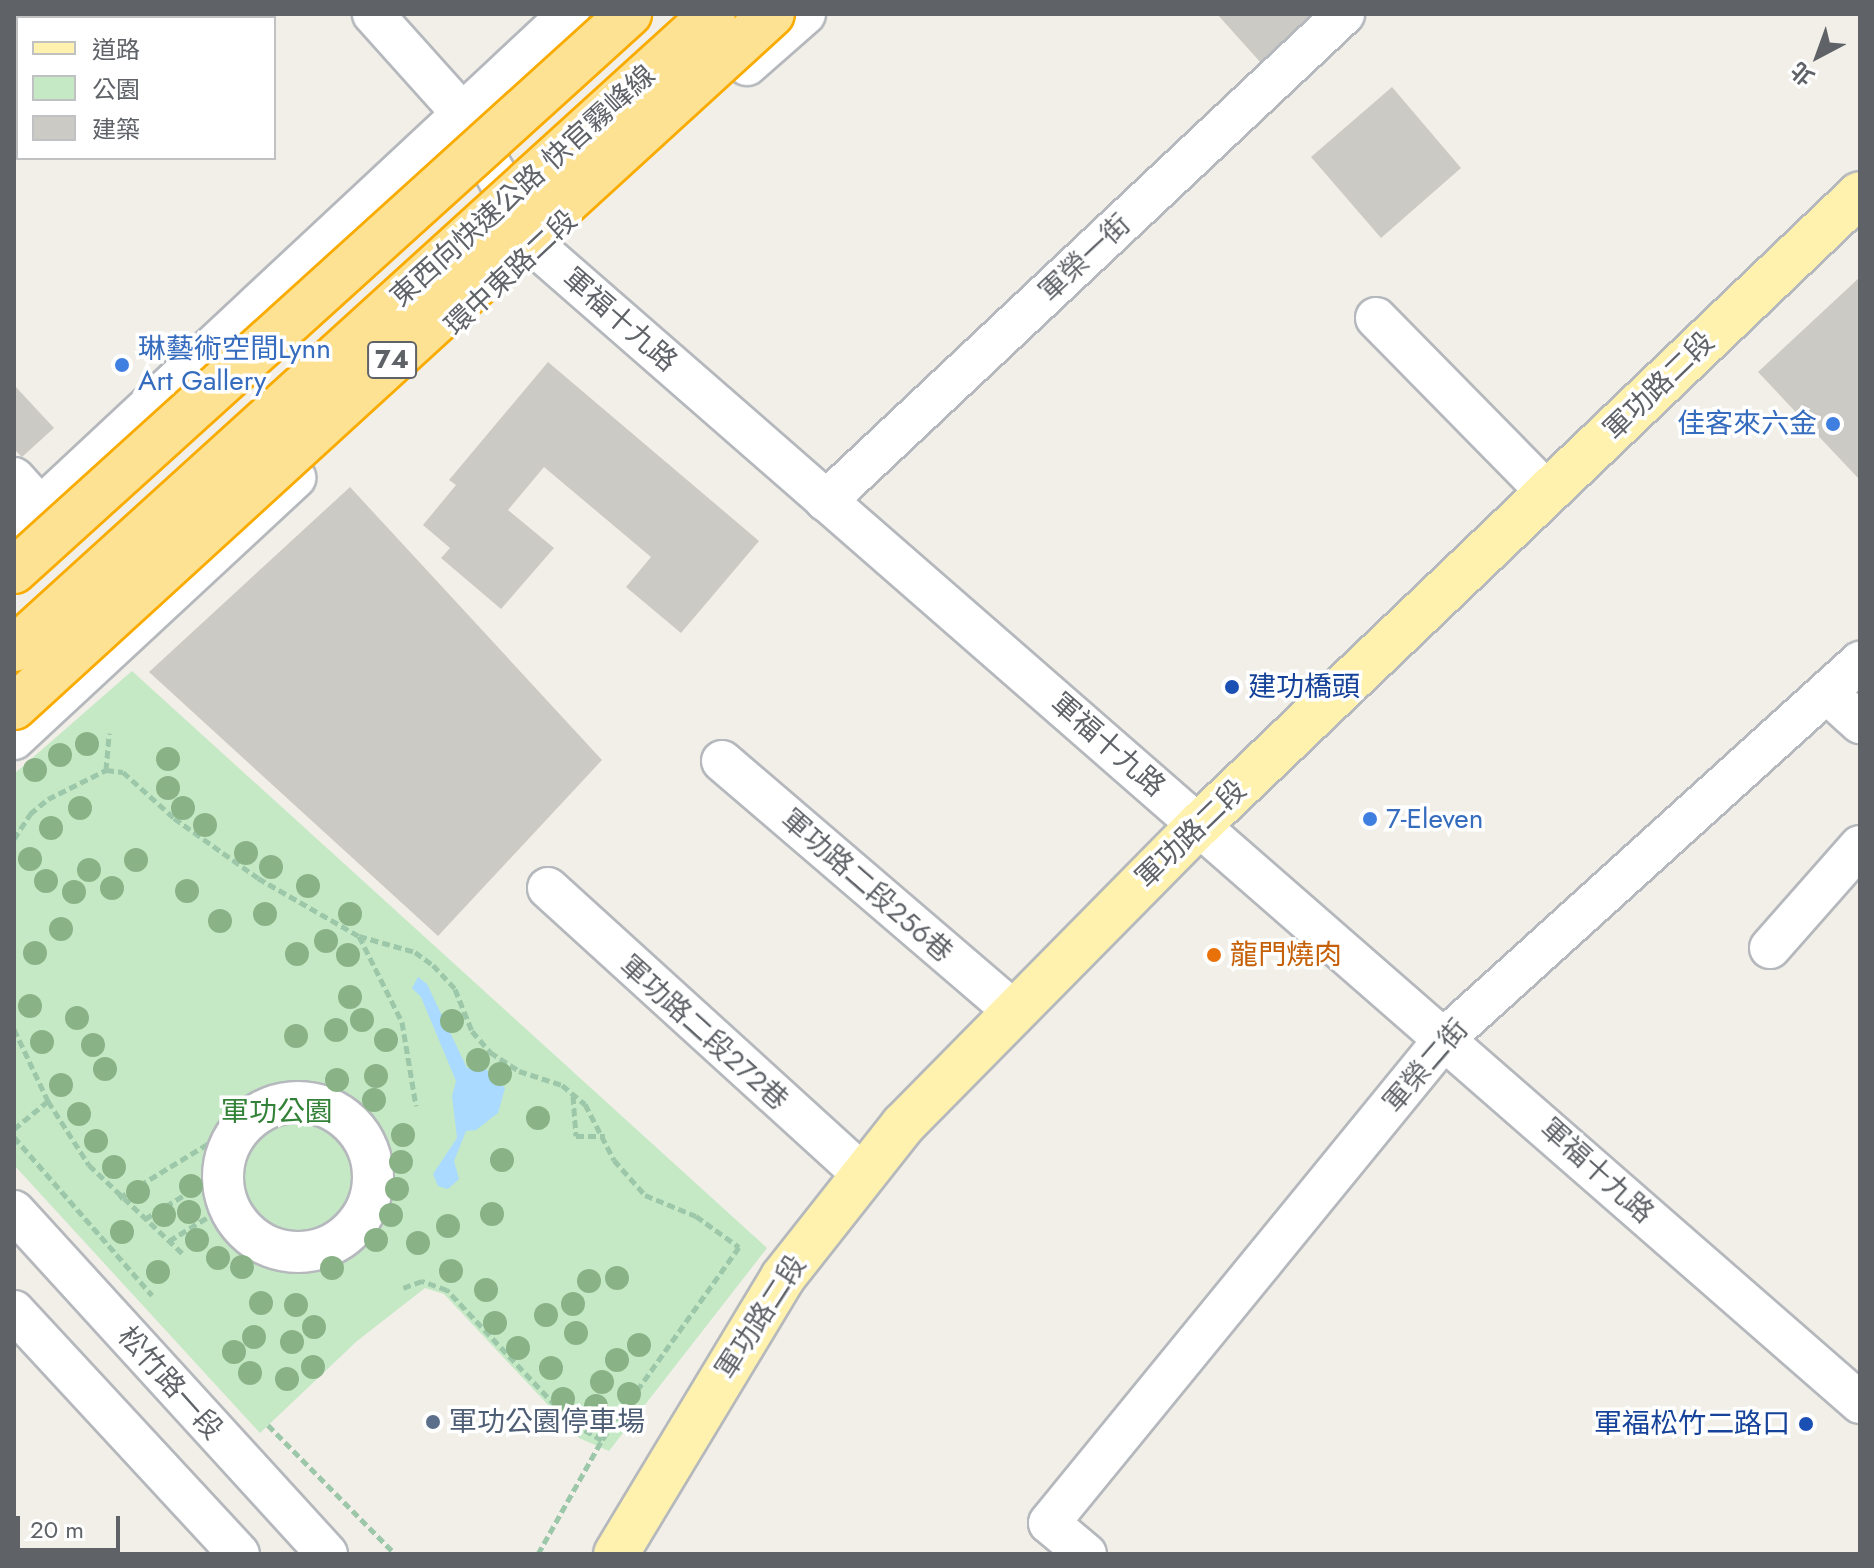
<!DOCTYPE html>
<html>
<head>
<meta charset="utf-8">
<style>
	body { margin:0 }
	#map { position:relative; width:1874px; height:1568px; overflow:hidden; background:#f1efe8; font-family:Jost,"Noto Sans TC",sans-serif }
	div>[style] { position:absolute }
	.green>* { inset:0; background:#c5e8c5 }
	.water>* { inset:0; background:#aadaff }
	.building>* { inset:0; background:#cccac5 }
	.path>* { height:5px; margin-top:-2.5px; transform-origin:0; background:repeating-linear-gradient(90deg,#9cc7a9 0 8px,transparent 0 12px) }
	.roads { filter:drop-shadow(2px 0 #b5b8bc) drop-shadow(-2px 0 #b5b8bc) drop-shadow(0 2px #b5b8bc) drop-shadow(0 -2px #b5b8bc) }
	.minor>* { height:40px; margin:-20px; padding:0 20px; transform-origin:20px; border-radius:20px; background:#fff }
	.minor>.ring { margin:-20px; padding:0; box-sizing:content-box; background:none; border:40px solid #fff; border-radius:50% }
	.major>* { height:44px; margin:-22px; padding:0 22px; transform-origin:22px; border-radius:22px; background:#fff2af }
	.bridges { filter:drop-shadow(2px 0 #f9ab00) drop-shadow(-2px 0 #f9ab00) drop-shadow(0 2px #f9ab00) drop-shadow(0 -2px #f9ab00) }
	.highway-bridge>* { height:44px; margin:-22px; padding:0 22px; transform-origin:22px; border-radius:22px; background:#fde293 }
	.trees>* { width:24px; height:24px; margin:-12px; border-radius:50%; background:#89b387 }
	.dots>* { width:22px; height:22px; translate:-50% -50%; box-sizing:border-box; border:4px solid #fff; border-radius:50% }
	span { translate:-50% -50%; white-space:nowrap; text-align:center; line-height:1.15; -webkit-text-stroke:7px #fff; paint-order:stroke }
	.shield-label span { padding:2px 6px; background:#fff; border:2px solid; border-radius:6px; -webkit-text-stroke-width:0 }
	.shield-label { font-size:26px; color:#5f6368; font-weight:700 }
	.street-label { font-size:28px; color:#5f6368 }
	.shop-label { font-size:28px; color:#366cbe }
	.left { translate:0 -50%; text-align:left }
	.right { translate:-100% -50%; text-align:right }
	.transit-label { font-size:28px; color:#164399 }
	.food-label { font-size:28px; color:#c56008 }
	.park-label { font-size:28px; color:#348238 }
	.service-label { font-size:28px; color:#4e5e75 }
	.frame { position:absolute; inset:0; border:16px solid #5f6368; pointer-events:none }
	.legend { position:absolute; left:16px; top:16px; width:260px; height:144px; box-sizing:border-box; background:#fff; border:2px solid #bfc1c3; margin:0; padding:10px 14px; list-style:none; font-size:24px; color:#5f6368 }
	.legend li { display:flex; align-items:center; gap:16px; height:40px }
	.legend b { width:40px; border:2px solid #bfc1c3 }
	.north { position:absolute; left:1778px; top:16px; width:80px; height:80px; -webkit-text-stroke:6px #fff; paint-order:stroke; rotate:221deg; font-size:22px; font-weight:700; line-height:32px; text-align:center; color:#5f6368 }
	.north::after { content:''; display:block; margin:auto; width:28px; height:36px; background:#5f6368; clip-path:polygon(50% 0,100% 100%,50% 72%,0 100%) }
	.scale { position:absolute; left:16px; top:1516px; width:104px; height:36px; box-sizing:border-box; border:4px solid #5f6368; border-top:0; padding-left:10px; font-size:24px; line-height:28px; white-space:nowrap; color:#5f6368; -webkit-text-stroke:6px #fff; paint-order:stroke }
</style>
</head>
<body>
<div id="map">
	<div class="green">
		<div style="clip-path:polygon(132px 671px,767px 1248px,609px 1451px,579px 1438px,444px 1294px,425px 1288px,357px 1341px,260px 1433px,14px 1165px,14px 774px)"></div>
	</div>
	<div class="water">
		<div style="clip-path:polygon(418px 977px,427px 984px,467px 1068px,485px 1068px,505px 1088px,498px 1113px,476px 1130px,466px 1131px,454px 1161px,459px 1179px,448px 1189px,438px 1186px,433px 1174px,457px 1138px,452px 1096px,456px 1081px,421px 997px,412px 988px)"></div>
	</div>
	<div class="building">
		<div style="clip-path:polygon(1217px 14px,1306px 14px,1310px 19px,1261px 63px)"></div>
		<div style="clip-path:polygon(1392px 87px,1461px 168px,1381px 238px,1311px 157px)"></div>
		<div style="clip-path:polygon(1860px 277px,1860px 476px,1858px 478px,1758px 372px)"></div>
		<div style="clip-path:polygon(548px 362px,759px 541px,681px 633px,626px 587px,651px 557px,544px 467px,508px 510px,554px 548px,501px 609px,441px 558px,450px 548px,423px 525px,456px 485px,449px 480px)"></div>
		<div style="clip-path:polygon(14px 385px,54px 428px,22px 457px,14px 449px)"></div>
		<div style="clip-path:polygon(350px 487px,602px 760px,438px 936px,149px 672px)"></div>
	</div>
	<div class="path">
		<div style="left:106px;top:770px;width:37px;rotate:-85deg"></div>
		<div style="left:14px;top:839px;width:30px;rotate:-57deg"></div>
		<div style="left:30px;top:814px;width:23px;rotate:-40deg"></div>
		<div style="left:48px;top:799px;width:65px;rotate:-26.6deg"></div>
		<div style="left:106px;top:770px;width:17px;rotate:7deg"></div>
		<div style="left:123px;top:772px;width:69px;rotate:42deg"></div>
		<div style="left:174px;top:818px;width:103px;rotate:35.5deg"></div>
		<div style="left:258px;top:878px;width:116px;rotate:29.9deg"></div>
		<div style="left:359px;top:936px;width:58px;rotate:15.9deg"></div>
		<div style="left:415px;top:952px;width:22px;rotate:36deg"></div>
		<div style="left:433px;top:965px;width:33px;rotate:47deg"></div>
		<div style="left:455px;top:989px;width:45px;rotate:68deg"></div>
		<div style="left:472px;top:1031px;width:28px;rotate:49deg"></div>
		<div style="left:490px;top:1052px;width:35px;rotate:33deg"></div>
		<div style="left:519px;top:1071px;width:45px;rotate:18deg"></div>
		<div style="left:562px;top:1085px;width:30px;rotate:40deg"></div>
		<div style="left:585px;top:1104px;width:63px;rotate:62.6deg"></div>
		<div style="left:614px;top:1160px;width:47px;rotate:48.5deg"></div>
		<div style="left:645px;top:1195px;width:55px;rotate:22.4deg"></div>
		<div style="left:696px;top:1216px;width:53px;rotate:35.8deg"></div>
		<div style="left:739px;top:1247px;width:237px;rotate:125.4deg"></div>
		<div style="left:602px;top:1440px;width:34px;rotate:-150deg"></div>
		<div style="left:572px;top:1423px;width:183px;rotate:-133.2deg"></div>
		<div style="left:447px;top:1290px;width:27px;rotate:-160deg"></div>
		<div style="left:422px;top:1281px;width:20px;rotate:160deg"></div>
		<div style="left:359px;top:936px;width:96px;rotate:63.4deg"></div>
		<div style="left:402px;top:1022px;width:85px;rotate:80.5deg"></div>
		<div style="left:14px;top:1029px;width:80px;rotate:64.7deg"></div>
		<div style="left:48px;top:1101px;width:76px;rotate:57.4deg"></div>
		<div style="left:89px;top:1165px;width:129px;rotate:43.4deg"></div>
		<div style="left:573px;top:1096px;width:40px;rotate:85.7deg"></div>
		<div style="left:576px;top:1136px;width:29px"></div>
		<div style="left:14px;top:1129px;width:44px;rotate:-39.5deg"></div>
		<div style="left:14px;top:1137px;width:210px;rotate:48.9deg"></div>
		<div style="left:119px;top:1198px;width:117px;rotate:-31.4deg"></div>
		<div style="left:145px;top:1219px;width:75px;rotate:-31.4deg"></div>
		<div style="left:169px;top:1241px;width:55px;rotate:-31.7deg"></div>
		<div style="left:268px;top:1425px;width:181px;rotate:45.4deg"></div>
		<div style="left:538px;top:1554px;width:131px;rotate:-60.7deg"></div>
	</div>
	<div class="roads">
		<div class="minor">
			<div style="left:44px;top:14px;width:6px;rotate:45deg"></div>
			<div style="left:373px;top:14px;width:132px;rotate:48.1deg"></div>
			<div style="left:461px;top:112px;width:154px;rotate:60.9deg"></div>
			<div style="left:536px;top:247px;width:1758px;rotate:41.12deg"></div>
			<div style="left:747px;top:65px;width:77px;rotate:-41.3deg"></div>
			<div style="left:1376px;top:318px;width:245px;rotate:45.5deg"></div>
			<div style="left:14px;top:478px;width:39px;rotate:48deg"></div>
			<div style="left:826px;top:501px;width:711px;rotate:-43.23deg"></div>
			<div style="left:14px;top:532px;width:759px;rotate:-43.03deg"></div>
			<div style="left:1827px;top:693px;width:45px;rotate:42.3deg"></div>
			<div style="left:14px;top:739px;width:384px;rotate:-42.9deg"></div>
			<div style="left:722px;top:761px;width:383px;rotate:40.6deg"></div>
			<div style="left:548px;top:888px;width:426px;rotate:42.3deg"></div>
			<div style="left:1770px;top:948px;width:136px;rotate:-48.6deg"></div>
			<div class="ring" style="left:223px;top:1102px;width:110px;height:110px"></div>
			<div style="left:14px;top:1211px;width:464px;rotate:47.6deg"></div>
			<div style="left:14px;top:1311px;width:331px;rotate:47.2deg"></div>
			<div style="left:1086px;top:1554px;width:48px;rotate:-140deg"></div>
			<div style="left:1049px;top:1523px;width:628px;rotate:-50.76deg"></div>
			<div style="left:1446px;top:1037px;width:559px;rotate:-42.17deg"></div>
		</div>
		<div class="major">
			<div style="left:616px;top:1554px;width:323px;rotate:-58.9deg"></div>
			<div style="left:783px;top:1277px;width:194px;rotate:-51.7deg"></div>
			<div style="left:903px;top:1125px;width:423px;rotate:-45.4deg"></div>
			<div style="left:1200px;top:824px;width:912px;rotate:-43.67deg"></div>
		</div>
	</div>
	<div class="bridges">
		<div class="highway-bridge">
			<div style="left:14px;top:571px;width:830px;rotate:-42.17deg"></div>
			<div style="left:14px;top:649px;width:944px;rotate:-42.25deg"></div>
			<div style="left:14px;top:707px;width:1027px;rotate:-42.44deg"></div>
		</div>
	</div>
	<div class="trees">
		<div style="left:87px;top:744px"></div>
		<div style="left:60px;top:755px"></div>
		<div style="left:168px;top:759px"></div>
		<div style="left:35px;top:770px"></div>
		<div style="left:168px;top:788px"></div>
		<div style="left:80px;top:808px"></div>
		<div style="left:183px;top:808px"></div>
		<div style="left:205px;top:825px"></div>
		<div style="left:51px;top:828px"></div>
		<div style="left:246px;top:853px"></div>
		<div style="left:30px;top:859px"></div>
		<div style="left:136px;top:860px"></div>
		<div style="left:271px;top:867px"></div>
		<div style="left:89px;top:870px"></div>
		<div style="left:46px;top:881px"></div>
		<div style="left:308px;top:886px"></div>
		<div style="left:112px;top:888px"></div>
		<div style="left:187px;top:891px"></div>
		<div style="left:74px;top:892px"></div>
		<div style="left:265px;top:914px"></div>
		<div style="left:350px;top:914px"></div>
		<div style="left:220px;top:921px"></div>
		<div style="left:61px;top:929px"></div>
		<div style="left:326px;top:941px"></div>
		<div style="left:35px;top:953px"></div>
		<div style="left:297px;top:954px"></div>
		<div style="left:348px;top:955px"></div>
		<div style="left:350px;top:997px"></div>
		<div style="left:30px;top:1006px"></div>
		<div style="left:77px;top:1018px"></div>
		<div style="left:362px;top:1020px"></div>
		<div style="left:452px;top:1021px"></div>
		<div style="left:336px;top:1030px"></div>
		<div style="left:296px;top:1036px"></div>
		<div style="left:386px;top:1040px"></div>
		<div style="left:42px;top:1042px"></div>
		<div style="left:93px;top:1045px"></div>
		<div style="left:478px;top:1060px"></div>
		<div style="left:105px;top:1069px"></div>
		<div style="left:500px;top:1074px"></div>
		<div style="left:376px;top:1076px"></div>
		<div style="left:337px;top:1080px"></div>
		<div style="left:61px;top:1085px"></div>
		<div style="left:374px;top:1100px"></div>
		<div style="left:79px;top:1114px"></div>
		<div style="left:538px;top:1118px"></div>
		<div style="left:403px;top:1135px"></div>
		<div style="left:96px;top:1141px"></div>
		<div style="left:502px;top:1160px"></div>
		<div style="left:401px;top:1162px"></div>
		<div style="left:114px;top:1167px"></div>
		<div style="left:191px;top:1186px"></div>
		<div style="left:397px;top:1189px"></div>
		<div style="left:138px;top:1192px"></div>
		<div style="left:189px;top:1212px"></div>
		<div style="left:492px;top:1214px"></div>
		<div style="left:164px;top:1215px"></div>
		<div style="left:391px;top:1215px"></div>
		<div style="left:448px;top:1226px"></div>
		<div style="left:122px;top:1232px"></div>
		<div style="left:197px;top:1240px"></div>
		<div style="left:376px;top:1240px"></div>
		<div style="left:418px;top:1243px"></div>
		<div style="left:218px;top:1258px"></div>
		<div style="left:242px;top:1267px"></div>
		<div style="left:332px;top:1268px"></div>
		<div style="left:451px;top:1271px"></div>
		<div style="left:158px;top:1272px"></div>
		<div style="left:617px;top:1278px"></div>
		<div style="left:589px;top:1281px"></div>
		<div style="left:486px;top:1290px"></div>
		<div style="left:261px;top:1303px"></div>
		<div style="left:573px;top:1304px"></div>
		<div style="left:296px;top:1305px"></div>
		<div style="left:546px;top:1315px"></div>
		<div style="left:495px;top:1323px"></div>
		<div style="left:314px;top:1327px"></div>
		<div style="left:576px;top:1333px"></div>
		<div style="left:254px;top:1337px"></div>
		<div style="left:292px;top:1342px"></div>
		<div style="left:639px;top:1345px"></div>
		<div style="left:518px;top:1348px"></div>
		<div style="left:234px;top:1352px"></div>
		<div style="left:617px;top:1360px"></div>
		<div style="left:313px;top:1367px"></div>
		<div style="left:551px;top:1368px"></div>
		<div style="left:250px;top:1373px"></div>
		<div style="left:287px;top:1379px"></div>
		<div style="left:602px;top:1382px"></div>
		<div style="left:629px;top:1394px"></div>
		<div style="left:563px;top:1399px"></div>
		<div style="left:596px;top:1406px"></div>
	</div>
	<div class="dots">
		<div style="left:122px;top:365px;background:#3f7fe0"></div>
		<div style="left:1833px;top:424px;background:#3f7fe0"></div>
		<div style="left:1232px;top:687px;background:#1a4fb4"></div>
		<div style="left:1370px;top:819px;background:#3f7fe0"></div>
		<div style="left:1214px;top:955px;background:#e8710a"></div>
		<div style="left:433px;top:1422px;background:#5c6f8a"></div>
		<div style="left:1806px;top:1424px;background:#1a4fb4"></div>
	</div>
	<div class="shield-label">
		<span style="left:392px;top:360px">74</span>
	</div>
	<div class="street-label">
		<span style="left:523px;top:186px;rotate:-42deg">東西向快速公路 快官霧峰線</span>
		<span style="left:1085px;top:258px;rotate:-43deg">軍榮一街</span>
		<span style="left:511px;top:273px;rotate:-43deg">環中東路二段</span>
		<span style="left:620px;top:320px;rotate:41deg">軍福十九路</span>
		<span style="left:1659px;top:386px;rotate:-44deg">軍功路二段</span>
		<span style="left:1108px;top:745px;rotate:41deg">軍福十九路</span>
		<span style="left:1191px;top:834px;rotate:-44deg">軍功路二段</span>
		<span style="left:867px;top:886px;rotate:41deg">軍功路二段256巷</span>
		<span style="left:704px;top:1033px;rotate:42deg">軍功路二段272巷</span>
		<span style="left:1426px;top:1066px;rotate:-49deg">軍榮二街</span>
		<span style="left:1597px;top:1171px;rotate:42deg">軍福十九路</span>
		<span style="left:761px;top:1317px;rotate:-57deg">軍功路二段</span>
		<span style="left:170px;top:1383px;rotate:48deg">松竹路一段</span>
	</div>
	<div class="shop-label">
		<span class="left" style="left:138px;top:365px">琳藝術空間Lynn<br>Art Gallery</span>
		<span class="right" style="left:1817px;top:424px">佳客來六金</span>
		<span class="left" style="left:1386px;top:819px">7-Eleven</span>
	</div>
	<div class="transit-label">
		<span class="left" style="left:1248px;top:687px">建功橋頭</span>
		<span class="right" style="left:1790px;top:1424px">軍福松竹二路口</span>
	</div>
	<div class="food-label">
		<span class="left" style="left:1230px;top:955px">龍門燒肉</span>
	</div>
	<div class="park-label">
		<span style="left:277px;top:1112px">軍功公園</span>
	</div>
	<div class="service-label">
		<span class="left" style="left:449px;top:1422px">軍功公園停車場</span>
	</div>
	<div class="frame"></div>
	<ul class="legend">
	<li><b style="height:10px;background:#fff2af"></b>道路</li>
	<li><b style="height:22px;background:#c5e8c5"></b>公園</li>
	<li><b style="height:22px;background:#cccac5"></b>建築</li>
	</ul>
	<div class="north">北</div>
	<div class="scale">20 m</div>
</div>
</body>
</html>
